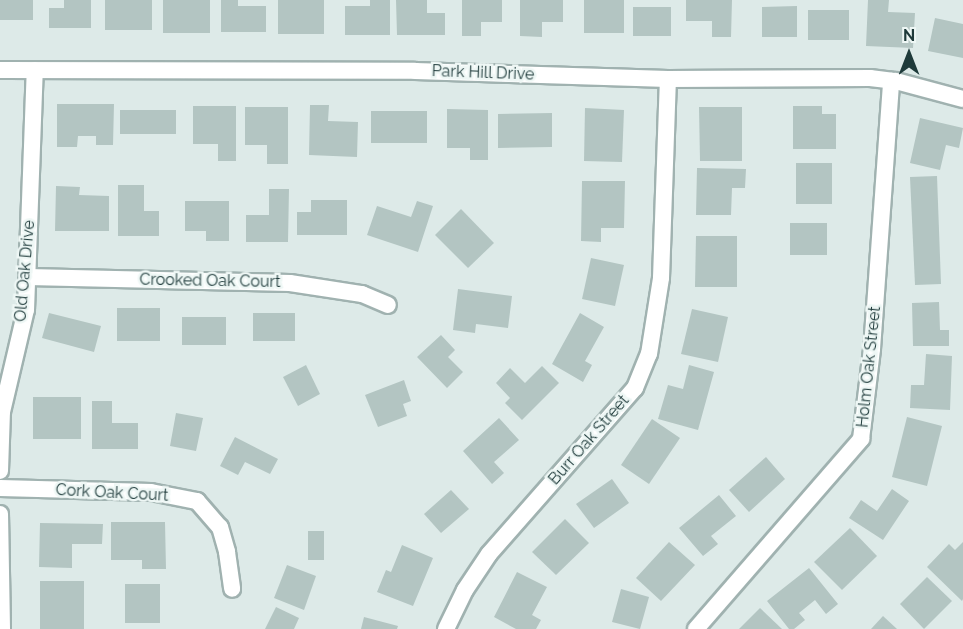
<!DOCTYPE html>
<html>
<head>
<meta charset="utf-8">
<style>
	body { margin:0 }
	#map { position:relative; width:963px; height:629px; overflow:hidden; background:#ddeae8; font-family:Raleway,sans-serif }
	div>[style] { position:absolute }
	.building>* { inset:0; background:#b3c5c2 }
	.roads { filter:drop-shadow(2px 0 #a0b2b0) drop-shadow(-2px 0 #a0b2b0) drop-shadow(0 2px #a0b2b0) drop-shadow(0 -2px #a0b2b0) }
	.minor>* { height:16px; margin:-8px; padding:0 8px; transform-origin:8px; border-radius:8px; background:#fff }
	span { translate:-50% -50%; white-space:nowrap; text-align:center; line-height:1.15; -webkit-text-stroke:5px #eef7f5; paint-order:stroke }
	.street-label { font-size:16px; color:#1e3a3a }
	.north { position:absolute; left:879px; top:24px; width:60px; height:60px; -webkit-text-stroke:4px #eef7f5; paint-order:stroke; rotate:0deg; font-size:16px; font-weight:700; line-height:24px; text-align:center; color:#1e3a3a }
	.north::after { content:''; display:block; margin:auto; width:21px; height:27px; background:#1e3a3a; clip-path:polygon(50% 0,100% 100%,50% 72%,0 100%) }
</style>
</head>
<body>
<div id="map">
	<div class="building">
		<div style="clip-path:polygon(0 0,33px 0,33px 20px,0 20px)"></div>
		<div style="clip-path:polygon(64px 0,91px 0,91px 28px,49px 28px,49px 8px,64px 8px)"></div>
		<div style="clip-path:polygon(105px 0,152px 0,152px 30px,105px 30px)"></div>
		<div style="clip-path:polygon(163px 0,210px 0,210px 33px,163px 33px)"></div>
		<div style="clip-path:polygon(221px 0,238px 0,238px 6px,266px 6px,266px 32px,221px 32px)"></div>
		<div style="clip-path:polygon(278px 0,324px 0,324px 34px,278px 34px)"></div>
		<div style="clip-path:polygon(370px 0,390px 0,390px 35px,345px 35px,345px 6px,370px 6px)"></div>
		<div style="clip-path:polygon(396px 0,427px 0,427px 13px,445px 13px,445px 35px,397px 35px)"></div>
		<div style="clip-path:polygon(462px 0,502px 0,502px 22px,481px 22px,481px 36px,462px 36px)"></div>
		<div style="clip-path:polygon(520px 0,563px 0,563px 22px,542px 22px,542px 37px,520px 36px)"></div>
		<div style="clip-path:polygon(584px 0,624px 0,624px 33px,584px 33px)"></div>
		<div style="clip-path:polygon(686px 0,732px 0,731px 37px,712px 37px,712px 21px,686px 21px)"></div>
		<div style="clip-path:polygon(868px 0,889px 0,888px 12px,915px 13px,913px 48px,866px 46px)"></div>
		<div style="clip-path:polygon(797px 6px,797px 37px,762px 37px,762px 7px)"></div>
		<div style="clip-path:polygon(633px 7px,671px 7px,671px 36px,633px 36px)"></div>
		<div style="clip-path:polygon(808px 10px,849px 10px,849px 40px,808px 40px)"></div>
		<div style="clip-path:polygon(935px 18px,963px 24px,963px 58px,928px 51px)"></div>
		<div style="clip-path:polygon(57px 104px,114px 104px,113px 145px,96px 145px,96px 136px,78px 136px,77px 147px,57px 147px)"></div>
		<div style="clip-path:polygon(310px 105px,329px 105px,328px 121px,358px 122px,357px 157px,309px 155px)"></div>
		<div style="clip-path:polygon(193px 106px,236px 106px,236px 161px,218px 161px,218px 144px,193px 144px)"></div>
		<div style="clip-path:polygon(793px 106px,822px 106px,822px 114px,836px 114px,836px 149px,793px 149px)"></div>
		<div style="clip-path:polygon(245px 107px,288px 107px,288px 164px,267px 164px,267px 145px,245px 145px)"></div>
		<div style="clip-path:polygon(699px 107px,742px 107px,742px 161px,700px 161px)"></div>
		<div style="clip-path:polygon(585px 108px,624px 110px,622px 162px,584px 161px)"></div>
		<div style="clip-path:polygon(447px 109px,488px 110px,488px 160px,470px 160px,470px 148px,447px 148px)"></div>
		<div style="clip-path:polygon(120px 110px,176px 110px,176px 134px,120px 134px)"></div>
		<div style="clip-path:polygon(371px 111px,427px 111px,427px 143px,371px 143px)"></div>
		<div style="clip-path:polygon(552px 113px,552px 147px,498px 148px,498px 114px)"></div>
		<div style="clip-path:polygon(920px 118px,963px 128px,959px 148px,946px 145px,940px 170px,910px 163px)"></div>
		<div style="clip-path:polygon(796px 163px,832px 163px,832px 204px,796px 204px)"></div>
		<div style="clip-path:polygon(697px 168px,746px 169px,745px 188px,732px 188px,731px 215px,696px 215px)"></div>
		<div style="clip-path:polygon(937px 176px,941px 284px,915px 285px,910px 177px)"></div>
		<div style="clip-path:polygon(582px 181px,625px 181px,624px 228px,601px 228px,601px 242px,581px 241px)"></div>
		<div style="clip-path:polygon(118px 185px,144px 185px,144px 211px,159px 211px,159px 236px,118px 236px)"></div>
		<div style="clip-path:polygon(56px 186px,80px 187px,79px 195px,109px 196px,109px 231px,55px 231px)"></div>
		<div style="clip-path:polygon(269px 189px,289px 189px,288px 242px,246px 242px,246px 215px,269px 215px)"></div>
		<div style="clip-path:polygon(311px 200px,347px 200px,347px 235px,297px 235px,297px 212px,311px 212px)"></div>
		<div style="clip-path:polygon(185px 201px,229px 201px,229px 241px,206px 241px,206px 231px,185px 231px)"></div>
		<div style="clip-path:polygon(417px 201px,433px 206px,418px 252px,367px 235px,377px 206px,411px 217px)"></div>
		<div style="clip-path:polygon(461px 209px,494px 243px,468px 268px,435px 235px)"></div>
		<div style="clip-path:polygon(790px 223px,827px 223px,827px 255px,790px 255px)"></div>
		<div style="clip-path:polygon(696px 236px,737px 236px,737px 287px,695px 287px)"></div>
		<div style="clip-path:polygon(591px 258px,624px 265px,615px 306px,582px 299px)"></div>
		<div style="clip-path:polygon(458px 289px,512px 296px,508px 328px,476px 324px,475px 333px,453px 330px)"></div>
		<div style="clip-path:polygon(939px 302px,940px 330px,949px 330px,949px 346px,913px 346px,912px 303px)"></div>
		<div style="clip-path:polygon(117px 308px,160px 308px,160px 341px,117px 341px)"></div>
		<div style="clip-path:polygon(692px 309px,728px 317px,718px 362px,681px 354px)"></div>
		<div style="clip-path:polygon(49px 313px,101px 326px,94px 352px,42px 338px)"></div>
		<div style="clip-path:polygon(253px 313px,295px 313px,295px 341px,253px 341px)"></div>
		<div style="clip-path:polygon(580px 313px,604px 327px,585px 361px,592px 365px,583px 382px,552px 364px)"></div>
		<div style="clip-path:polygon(182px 317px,226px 317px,226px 345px,182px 345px)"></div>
		<div style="clip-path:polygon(441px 335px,455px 350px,448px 357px,463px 372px,447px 388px,417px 357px)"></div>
		<div style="clip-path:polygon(926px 354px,952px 356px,950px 410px,910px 408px,911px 385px,924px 385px)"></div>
		<div style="clip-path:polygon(306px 365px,320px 394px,298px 406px,283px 377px)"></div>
		<div style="clip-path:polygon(689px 365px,714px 372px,698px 430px,658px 419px,668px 385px,683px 389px)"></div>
		<div style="clip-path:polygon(542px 366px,559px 383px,522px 420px,505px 403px,510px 398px,496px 383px,510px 368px,525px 383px)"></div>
		<div style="clip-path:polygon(404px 380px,411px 401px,403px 404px,407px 416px,378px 427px,365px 395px)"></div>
		<div style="clip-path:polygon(33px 397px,81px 397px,81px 439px,33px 439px)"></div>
		<div style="clip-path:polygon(92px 401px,112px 401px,112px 423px,138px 423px,138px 449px,92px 449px)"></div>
		<div style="clip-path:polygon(176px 413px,203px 418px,196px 451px,170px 446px)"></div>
		<div style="clip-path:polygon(907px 417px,942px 426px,927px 486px,892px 477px)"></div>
		<div style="clip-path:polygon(499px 418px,519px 440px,494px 462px,504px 473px,492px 484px,463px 451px)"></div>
		<div style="clip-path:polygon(652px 419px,680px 438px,649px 484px,621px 465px)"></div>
		<div style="clip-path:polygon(235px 437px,278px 459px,270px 474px,245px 462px,238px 475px,220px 466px)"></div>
		<div style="clip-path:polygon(766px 457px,785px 479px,749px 512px,729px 490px)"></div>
		<div style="clip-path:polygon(612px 479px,629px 503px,594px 528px,576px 504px)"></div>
		<div style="clip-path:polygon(892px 489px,909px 501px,883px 540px,849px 518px,861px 500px,877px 511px)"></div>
		<div style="clip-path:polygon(451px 490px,469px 509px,441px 533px,424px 514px)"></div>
		<div style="clip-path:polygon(719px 495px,736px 516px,711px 536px,718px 544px,703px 556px,679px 528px)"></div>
		<div style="clip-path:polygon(565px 519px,589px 543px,556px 575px,532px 552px)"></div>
		<div style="clip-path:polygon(111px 522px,165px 522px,166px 569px,142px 569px,142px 560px,111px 560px)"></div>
		<div style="clip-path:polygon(40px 523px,103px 524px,102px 544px,72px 544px,72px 568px,39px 567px)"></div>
		<div style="clip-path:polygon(850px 528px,877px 556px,842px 590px,814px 562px)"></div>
		<div style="clip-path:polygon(308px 531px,324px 531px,324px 560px,308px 560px)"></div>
		<div style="clip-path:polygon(669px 542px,695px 565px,661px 601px,636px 578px)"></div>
		<div style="clip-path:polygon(963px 542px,963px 599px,962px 601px,927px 567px,949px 544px,955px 550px)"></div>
		<div style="clip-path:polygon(402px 545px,433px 558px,413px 606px,377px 592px,386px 570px,391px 572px)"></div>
		<div style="clip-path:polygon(287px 565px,316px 576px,304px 610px,274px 598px)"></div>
		<div style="clip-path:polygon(809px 568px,838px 604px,826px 614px,815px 600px,799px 613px,805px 620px,794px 629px,789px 629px,767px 601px)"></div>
		<div style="clip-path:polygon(517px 572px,547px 587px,532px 615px,541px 620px,536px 629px,516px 629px,494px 617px)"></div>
		<div style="clip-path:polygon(927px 577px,952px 601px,924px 629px,900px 604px)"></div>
		<div style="clip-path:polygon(40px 581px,84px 581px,84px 629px,40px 629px)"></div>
		<div style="clip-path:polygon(125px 584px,160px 584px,160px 623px,125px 623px)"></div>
		<div style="clip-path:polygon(621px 589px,649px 597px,640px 629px,612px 622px)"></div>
		<div style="clip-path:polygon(276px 607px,299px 618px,294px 629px,265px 629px)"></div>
		<div style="clip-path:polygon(760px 608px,782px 629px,739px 629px)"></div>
		<div style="clip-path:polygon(883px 616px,897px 629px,871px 629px)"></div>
		<div style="clip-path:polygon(364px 617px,398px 626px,397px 629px,361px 629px)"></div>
	</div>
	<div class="roads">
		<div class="minor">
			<div style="left:0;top:70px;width:415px;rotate:0.1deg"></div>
			<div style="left:415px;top:71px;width:253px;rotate:1.8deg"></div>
			<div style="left:668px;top:79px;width:202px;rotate:-0.3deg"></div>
			<div style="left:870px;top:78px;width:26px;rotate:7deg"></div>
			<div style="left:896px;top:81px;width:69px;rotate:15deg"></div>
			<div style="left:28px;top:277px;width:262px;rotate:1.3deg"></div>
			<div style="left:290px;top:283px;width:73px;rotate:8.7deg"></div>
			<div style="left:362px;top:294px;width:28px;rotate:23deg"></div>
			<div style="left:0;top:471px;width:59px;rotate:-88.1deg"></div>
			<div style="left:2px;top:412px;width:105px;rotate:-76.8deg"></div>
			<div style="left:26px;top:310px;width:240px;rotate:-87.9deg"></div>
			<div style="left:0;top:488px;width:151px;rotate:1.5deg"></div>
			<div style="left:151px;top:492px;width:47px;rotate:11.1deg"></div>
			<div style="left:197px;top:501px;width:35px;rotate:49deg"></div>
			<div style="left:220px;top:527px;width:26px;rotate:74deg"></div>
			<div style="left:227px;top:552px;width:37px;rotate:82deg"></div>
			<div style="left:0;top:514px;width:115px;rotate:89deg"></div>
			<div style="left:446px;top:629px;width:43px;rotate:-64deg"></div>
			<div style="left:465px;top:590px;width:43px;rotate:-56.3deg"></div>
			<div style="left:489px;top:554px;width:221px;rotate:-48.7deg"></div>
			<div style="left:635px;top:388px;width:37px;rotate:-68deg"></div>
			<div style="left:649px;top:354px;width:77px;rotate:-81deg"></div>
			<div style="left:661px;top:278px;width:199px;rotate:-88deg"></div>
			<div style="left:696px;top:629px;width:252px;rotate:-49deg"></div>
			<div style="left:861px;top:439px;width:91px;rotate:-83deg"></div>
			<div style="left:872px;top:349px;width:269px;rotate:-85.9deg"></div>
		</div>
	</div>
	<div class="street-label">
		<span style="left:483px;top:73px;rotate:2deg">Park Hill Drive</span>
		<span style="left:25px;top:271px;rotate:-85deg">Old Oak Drive</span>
		<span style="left:210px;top:281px;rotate:1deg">Crooked Oak Court</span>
		<span style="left:869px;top:367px;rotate:-84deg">Holm Oak Street</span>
		<span style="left:589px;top:440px;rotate:-49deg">Burr Oak Street</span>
		<span style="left:112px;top:493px;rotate:3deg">Cork Oak Court</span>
	</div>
	<div class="north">N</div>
</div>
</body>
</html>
